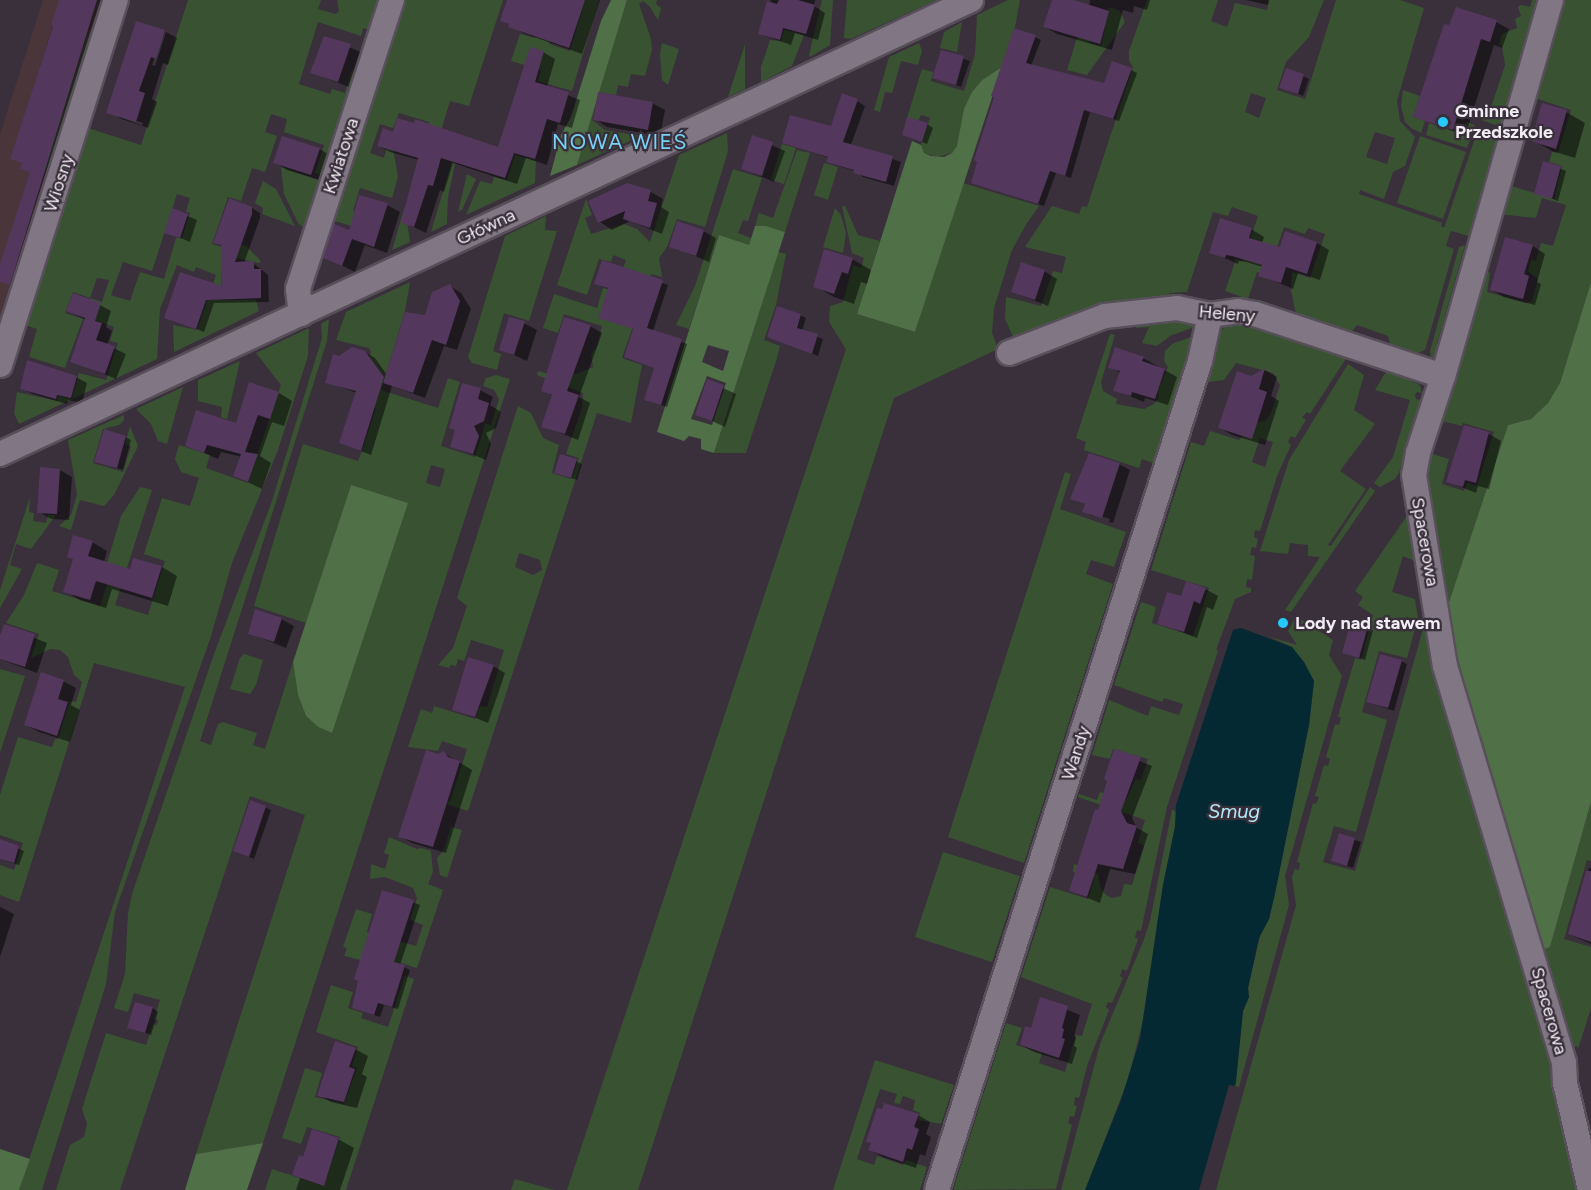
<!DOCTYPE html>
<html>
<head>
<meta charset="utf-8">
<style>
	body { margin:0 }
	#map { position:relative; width:1591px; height:1190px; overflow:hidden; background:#39303b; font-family:Figtree,sans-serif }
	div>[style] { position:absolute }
	.industrial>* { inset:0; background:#49353a }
	.green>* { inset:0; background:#395232 }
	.forest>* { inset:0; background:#507048 }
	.water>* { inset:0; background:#042932 }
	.pier>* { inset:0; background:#39303b }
	.shadow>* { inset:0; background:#0007 }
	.building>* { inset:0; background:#54375c }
	.roads { filter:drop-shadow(2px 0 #574f59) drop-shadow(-2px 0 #574f59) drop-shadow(0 2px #574f59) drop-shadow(0 -2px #574f59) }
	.street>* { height:24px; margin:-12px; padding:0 12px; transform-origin:12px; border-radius:12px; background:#817784 }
	.dots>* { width:16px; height:16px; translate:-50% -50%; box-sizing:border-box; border:3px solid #39303b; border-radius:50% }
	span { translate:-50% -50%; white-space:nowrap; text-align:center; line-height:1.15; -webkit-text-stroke:4.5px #39303b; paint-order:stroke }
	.poi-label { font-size:18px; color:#f2ecf4; font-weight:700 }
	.left { translate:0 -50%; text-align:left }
	.street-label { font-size:18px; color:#f2ecf4 }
	.water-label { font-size:20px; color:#b0e8f8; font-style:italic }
	.quarter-label { font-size:21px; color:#78d1f6; letter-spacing:1.5px }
</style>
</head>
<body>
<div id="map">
	<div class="industrial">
		<div style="clip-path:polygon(43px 0,108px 0,0 336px,0 134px)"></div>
	</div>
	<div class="green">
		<div style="clip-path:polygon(evenodd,188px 0,321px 0,318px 9px,336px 14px,339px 11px,337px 0,384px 0,374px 31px,363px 28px,361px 36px,318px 22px,299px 84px,330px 94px,332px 89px,345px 93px,352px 70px,360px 73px,326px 176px,315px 173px,324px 145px,284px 132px,287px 119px,271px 114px,265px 132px,277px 136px,265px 172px,252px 168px,241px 201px,228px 197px,212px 244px,225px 248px,245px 245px,261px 261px,259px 263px,236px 258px,222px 268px,221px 300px,256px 300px,259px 311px,174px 352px,173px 325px,197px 330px,216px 275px,196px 267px,194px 272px,177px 265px,160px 309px,157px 359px,19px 424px,14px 413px,17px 392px,57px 401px,58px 396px,72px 399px,79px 373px,106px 380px,118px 343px,110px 341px,114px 327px,84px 316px,91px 298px,102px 302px,109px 280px,97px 278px,90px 298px,73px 292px,65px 313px,83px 319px,65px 368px,29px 357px,37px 329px,22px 324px,85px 127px,141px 145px,188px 0,177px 194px,190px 198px,186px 212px,190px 213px,182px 238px,176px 238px,164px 279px,140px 272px,130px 301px,111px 295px,123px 262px,152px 271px,177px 194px)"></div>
		<div style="clip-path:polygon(401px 0,503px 0,469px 106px,450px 101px,440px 134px,427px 130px,429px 122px,399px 113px,393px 128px,380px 124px,370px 153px,384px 158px,388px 144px,393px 148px,398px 177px,392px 198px,360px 188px,353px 211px,359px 213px,355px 227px,328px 219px)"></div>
		<div style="clip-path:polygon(547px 0,562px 0,549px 44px,570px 51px,585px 0,599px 0,572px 91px,538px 81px,541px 70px,511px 61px,520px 34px,535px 38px)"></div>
		<div style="clip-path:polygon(627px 0,657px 0,656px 4px,661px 8px,658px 20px,650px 7px,643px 1px,639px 4px,651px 39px,652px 50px,645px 76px,631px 74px,628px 87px,618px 85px,616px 95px,598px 92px,592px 120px,605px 130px,641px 136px,577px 165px,595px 100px)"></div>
		<div style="clip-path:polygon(822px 0,833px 0,830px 45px,810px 57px,809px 55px)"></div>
		<div style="clip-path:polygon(847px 0,936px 0,851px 39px,844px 38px)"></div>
		<div style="clip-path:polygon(1008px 0,1020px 0,1015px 27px,1002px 67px,982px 80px,972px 92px,957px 147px,952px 153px,937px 157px,924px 153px,921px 145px,930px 118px,921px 115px,916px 125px,906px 121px,922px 69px,933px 72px,931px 81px,964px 91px,975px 54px,977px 15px)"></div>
		<div style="clip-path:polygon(evenodd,1147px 0,1218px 0,1211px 21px,1227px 27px,1235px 3px,1267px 10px,1269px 0,1324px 0,1309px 37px,1286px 62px,1277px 90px,1305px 99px,1336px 0,1400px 0,1424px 8px,1397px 101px,1400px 121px,1415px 137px,1405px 166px,1393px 172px,1384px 199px,1360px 190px,1359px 194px,1442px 223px,1441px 226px,1444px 228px,1479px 127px,1499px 134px,1471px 237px,1452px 231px,1450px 233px,1446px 246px,1454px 249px,1425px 350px,1418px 353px,1390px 344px,1388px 336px,1357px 325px,1348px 336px,1292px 318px,1296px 314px,1291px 290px,1292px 272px,1310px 278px,1325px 234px,1308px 228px,1305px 234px,1284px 227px,1267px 276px,1257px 272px,1248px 299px,1225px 291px,1236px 259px,1243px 261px,1258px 216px,1232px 207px,1228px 216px,1213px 212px,1187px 292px,1169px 293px,1169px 297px,1015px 341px,1005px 319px,1006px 297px,1041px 306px,1053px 271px,1062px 273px,1066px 257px,1025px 247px,1052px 206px,1079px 214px,1082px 206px,1087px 207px,1133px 67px,1129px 61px,1129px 51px,1147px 0,1251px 93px,1266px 98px,1259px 118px,1245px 112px,1251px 93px,1147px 0,1375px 132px,1395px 138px,1387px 164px,1366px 157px,1375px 132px)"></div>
		<div style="clip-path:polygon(1532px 0,1536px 0,1501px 127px,1482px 120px,1483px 115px,1490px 110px,1505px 65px,1502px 46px,1499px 45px,1502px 34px,1517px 28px,1515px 19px,1521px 16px,1518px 7px,1521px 5px,1530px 7px)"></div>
		<div style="clip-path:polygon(1558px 0,1591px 0,1591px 282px,1560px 383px,1548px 403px,1531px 419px,1508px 425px,1446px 611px,1425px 481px,1432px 454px,1449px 459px,1442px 484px,1464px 491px,1467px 483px,1477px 486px,1494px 432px,1463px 423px,1462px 426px,1442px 421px,1484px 269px,1490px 273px,1487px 292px,1526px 303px,1532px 301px,1538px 279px,1528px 271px,1531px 260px,1536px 261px,1541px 243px,1553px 246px,1566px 205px,1542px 198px,1536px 218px,1499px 214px,1508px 185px,1554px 199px,1562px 166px,1549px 162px,1552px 152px,1558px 153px,1571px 110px,1532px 97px)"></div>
		<div style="clip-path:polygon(1087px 5px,1093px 28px,1089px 43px,1101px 46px,1105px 29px,1102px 28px,1109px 7px,1120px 11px,1125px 22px,1087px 75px,1067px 70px)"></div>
		<div style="clip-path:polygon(962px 22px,957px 52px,940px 48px,944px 32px)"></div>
		<div style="clip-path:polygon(784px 30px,804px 35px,792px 66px,761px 82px,761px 67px,770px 40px,781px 41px)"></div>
		<div style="clip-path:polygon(89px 31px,97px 34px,53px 171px,45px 169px)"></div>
		<div style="clip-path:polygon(662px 43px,679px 49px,668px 85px,662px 80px,660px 54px)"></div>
		<div style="clip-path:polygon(919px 43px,922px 51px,918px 65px,901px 61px,892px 93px,885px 92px,880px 112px,874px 110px,889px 57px)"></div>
		<div style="clip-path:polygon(745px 44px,745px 89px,728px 97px)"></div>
		<div style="clip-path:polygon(1403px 90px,1420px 96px,1413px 117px,1425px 121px,1421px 133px,1411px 128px,1405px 122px,1401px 106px)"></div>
		<div style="clip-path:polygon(1466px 122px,1475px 125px,1467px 148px,1426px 135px,1429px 123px,1461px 133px)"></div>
		<div style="clip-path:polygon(evenodd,727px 133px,728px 151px,705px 227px,677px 219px,667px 247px,659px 258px,662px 277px,651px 274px,622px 358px,642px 365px,631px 423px,597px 413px,468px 811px,441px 802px,441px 800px,450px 802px,467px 749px,442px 741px,438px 751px,408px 747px,421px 709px,432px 713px,434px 706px,475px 719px,480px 706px,487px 707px,504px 650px,471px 640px,464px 661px,458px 659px,456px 666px,451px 665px,449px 668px,438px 665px,453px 648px,467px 606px,457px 598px,518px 406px,531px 413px,543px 438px,559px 445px,552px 473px,571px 479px,579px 458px,566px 454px,582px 408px,583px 393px,537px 375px,538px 371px,549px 374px,576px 374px,593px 367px,591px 354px,597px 347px,602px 326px,564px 314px,558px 333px,543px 328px,554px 294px,597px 308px,603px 288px,615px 291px,626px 260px,613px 255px,611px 262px,599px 259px,587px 295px,557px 285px,586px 199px,592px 215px,585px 218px,591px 234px,624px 224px,637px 229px,650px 242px,679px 155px,727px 133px,519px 553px,540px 560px,542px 570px,533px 575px,515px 567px,519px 553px)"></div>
		<div style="clip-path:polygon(1420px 136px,1466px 152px,1443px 219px,1397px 203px)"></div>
		<div style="clip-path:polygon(782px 144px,796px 148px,784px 184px,771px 180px)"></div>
		<div style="clip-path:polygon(797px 150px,810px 153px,785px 232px,766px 226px,755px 226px,759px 213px,773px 218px)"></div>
		<div style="clip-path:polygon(515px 155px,536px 161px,535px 183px,466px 215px,480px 181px,492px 184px,494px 177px,507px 180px)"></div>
		<div style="clip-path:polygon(452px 161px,455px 164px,448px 197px,447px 224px,431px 232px)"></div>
		<div style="clip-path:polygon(824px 163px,838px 167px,828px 200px,814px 195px)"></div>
		<div style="clip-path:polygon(281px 167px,324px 182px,307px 230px,298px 223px,284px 194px)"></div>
		<div style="clip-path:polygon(733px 169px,762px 178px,748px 221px,743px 220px,738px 233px,751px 238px,749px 246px,719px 235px,689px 329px,676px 325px,695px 286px)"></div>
		<div style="clip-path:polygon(467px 174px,476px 179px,462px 210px,458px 212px)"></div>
		<div style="clip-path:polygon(263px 181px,276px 189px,295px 226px,262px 214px,263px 208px,255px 203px)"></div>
		<div style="clip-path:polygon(963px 183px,1039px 206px,1027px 223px,1012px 250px,994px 308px,992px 333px,998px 349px,894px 398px,638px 1190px,567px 1190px,846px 349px,829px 322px,830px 306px,843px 302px,853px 265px,861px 268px,864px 258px,852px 253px,842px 206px,845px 206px,858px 235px,880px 241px,857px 314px,915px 332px)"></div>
		<div style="clip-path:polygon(405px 206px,410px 242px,392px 250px)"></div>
		<div style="clip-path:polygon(835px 208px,841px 215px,846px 233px,843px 253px,823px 247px)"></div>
		<div style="clip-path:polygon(546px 216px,545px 230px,557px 231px,529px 321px,504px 313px,493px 351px,501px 354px,497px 370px,472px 363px,468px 357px,505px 236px)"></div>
		<div style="clip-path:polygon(1465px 245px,1437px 344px,1443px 351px,1431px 360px,1430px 351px,1459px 247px)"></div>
		<div style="clip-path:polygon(778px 252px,786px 254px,776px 305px,764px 340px,780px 346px,777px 358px,746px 453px,714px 453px)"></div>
		<div style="clip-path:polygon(evenodd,410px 282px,405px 311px,381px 390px,438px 408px,448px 378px,460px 382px,441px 446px,475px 457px,485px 424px,491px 425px,499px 399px,494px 390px,483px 386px,486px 378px,496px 375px,510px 379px,263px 1143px,196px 1154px,305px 815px,250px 796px,120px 1190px,56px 1190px,70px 1145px,84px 1137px,87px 1124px,82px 1109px,106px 1033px,146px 1045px,153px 1024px,157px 1025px,158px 1020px,154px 1019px,160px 1000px,134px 993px,128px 1012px,114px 1008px,125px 974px,128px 913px,132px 894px,214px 654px,271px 504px,322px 338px,321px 324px,329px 319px,327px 341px,200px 741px,211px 745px,218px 724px,223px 722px,257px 733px,253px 745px,265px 749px,293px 662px,298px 695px,306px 716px,318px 727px,332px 733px,351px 485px,306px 623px,254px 606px,303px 444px,358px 461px,362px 451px,376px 408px,356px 401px,371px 352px,369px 348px,336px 340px,346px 312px,410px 282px,431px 465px,445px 469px,440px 487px,426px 483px,431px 465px)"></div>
		<div style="clip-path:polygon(1174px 316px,1191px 322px,1194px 327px,1170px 336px,1157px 346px,1142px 343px,1149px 327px,1136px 328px,1137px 319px)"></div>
		<div style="clip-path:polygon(evenodd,1238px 320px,1349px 354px,1310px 414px,1307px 412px,1302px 417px,1306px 420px,1295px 438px,1291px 436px,1288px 442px,1291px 445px,1277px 476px,1260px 531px,1255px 530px,1254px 537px,1258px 539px,1256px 548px,1252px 547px,1250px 555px,1255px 556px,1252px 580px,1247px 579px,1246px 587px,1251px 588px,1251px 592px,1235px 599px,1216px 650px,1218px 651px,1167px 807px,1141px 931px,1137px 930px,1135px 937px,1138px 939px,1127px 971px,1122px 969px,1120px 976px,1123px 978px,1112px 1003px,1108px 1002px,1106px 1007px,1109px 1010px,1087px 1066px,1079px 1098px,1075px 1097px,1074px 1105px,1077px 1106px,1074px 1117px,1070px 1116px,1068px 1123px,1072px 1125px,1056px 1189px,953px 1190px,1006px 1023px,1022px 1028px,1016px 1045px,1042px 1053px,1039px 1063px,1065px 1072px,1076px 1035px,1082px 1036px,1092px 1004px,1021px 977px,1050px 887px,1088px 899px,1094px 879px,1073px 872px,1074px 864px,1098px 874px,1100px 887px,1106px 895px,1112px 898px,1121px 896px,1124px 884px,1132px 885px,1144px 846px,1138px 843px,1145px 820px,1078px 797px,1079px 794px,1097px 800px,1100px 792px,1126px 800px,1136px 779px,1141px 780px,1148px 759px,1113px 749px,1110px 759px,1092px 755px,1109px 700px,1148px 716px,1151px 706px,1179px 715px,1183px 704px,1164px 698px,1162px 702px,1114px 685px,1141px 602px,1156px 607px,1152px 623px,1193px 636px,1209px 588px,1151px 570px,1191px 442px,1204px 446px,1210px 431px,1239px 440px,1254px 423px,1265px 421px,1271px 413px,1280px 385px,1273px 373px,1236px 363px,1224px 380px,1210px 382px,1202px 380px,1218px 334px,1227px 324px,1238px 320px,1260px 438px,1273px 442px,1265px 467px,1252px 462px,1260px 438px)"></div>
		<div style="clip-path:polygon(309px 328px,308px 356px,278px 450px,232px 563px,211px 636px,115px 912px,106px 984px,42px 1190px,19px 1190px,185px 687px,94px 663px,19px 902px,0 895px,0 865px,14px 870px,23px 843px,0 835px,0 795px,18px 737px,52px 747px,55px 739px,58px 739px,70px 701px,76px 702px,82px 682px,74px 675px,68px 657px,60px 650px,50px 649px,31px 658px,39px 634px,6px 623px,24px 595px,37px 563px,59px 570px,52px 591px,100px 606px,112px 569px,106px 567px,121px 516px,140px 487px,152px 490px,115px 605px,148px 615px,165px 561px,144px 554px,162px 498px,190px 506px,199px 478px,181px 472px,175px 459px,179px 445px,210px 455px,206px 468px,248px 483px,281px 385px,256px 353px)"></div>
		<div style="clip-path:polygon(1110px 334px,1115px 335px,1101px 382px,1103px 391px,1117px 399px,1116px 404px,1144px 409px,1154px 404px,1159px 397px,1158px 391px,1168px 367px,1164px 361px,1165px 351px,1172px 344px,1196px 335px,1156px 464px,1142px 459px,1139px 468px,1084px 450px,1086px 442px,1076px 438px)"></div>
		<div style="clip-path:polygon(240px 361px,227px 419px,221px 417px,222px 407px,198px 401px,198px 380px)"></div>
		<div style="clip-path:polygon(1348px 364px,1364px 375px,1354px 410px,1375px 424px,1340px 471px,1366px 489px,1328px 545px,1331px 546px,1370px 487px,1375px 491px,1291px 612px,1285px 610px,1320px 557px,1308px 556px,1308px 545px,1290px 543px,1288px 554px,1260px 551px,1289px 460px)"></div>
		<div style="clip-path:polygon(1389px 367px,1411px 374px,1409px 380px,1420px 385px,1422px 393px,1417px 392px,1415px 395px,1416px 399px,1421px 400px,1399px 473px,1395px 479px,1380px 487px,1374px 483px,1393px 457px,1410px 400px,1375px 390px)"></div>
		<div style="clip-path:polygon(183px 387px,167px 444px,158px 441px,151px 424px,136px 409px)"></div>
		<div style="clip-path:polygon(124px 415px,124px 420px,119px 425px,103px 429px,93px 463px,123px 472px,131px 446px,125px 444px,130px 426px,138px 446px,114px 495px,104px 506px,80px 500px,71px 530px,59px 526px,71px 515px,77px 494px,68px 440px)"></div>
		<div style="clip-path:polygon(1065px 472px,1071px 474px,1060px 509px,1126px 532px,1114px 567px,1091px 560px,1086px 574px,1113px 584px,1024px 863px,948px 837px)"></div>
		<div style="clip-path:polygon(30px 497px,29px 512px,34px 513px,33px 521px,46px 523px,48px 515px,56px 515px,31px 549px,16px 544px,10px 565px,22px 569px,0 608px,0 590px)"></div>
		<div style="clip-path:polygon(1411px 510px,1417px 562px,1403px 556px,1392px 592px,1415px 599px,1418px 618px,1407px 658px,1379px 651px,1362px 712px,1387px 720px,1356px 832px,1334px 826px,1323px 862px,1355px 871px,1428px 611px,1541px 1016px,1586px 1190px,1216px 1190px,1296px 905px,1292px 877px,1295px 869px,1299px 870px,1300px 863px,1297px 862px,1313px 803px,1316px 804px,1319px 797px,1315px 796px,1324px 765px,1328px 766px,1330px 759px,1326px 757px,1335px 724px,1339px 725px,1341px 718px,1338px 716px,1355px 658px,1361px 660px,1373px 615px,1358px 605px,1363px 597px,1355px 591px)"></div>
		<div style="clip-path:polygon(1296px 616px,1333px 640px,1329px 655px,1342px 676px,1285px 876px,1289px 905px,1239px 1087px,1235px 1086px,1243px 1011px,1249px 997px,1248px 988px,1261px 932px,1269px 919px,1309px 725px,1314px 681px,1292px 647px,1270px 637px,1297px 645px,1288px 631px)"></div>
		<div style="clip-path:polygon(244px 654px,263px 660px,256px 685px,250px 694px,230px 689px,240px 658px)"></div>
		<div style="clip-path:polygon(0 669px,25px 676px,0 753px)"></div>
		<div style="clip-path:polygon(1591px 802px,1591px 861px,1587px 860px,1564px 939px,1591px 947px,1591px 1008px,1578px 1049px,1577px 1046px,1567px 1049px,1540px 951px,1550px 947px)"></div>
		<div style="clip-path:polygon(1172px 809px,1177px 813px,1175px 827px,1163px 885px,1145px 1012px,1128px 1080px,1085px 1190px,1061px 1190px,1100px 1044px,1143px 942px,1150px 921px)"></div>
		<div style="clip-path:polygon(451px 827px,462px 830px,447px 878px,440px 875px,437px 858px,444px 850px)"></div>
		<div style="clip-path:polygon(389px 837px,417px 849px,421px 848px,431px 851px,433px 872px,428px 884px,443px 890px,417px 968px,401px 963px,396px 978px,382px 965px,344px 956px,347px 948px,343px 947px,356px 909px,372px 914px,367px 932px,416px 946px,423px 925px,410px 920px,417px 898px,413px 888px,385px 877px,370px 879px,371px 864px,385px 869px,389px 855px,384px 853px)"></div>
		<div style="clip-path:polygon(943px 852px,1020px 876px,992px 962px,915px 937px)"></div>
		<div style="clip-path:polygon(405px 976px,414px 979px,346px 1190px,265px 1190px,272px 1169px,324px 1186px,340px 1137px,307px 1127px,301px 1144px,282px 1138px,305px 1068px,322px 1073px,315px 1097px,344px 1104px,357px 1068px,352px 1066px,358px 1047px,316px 1032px,331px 985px,353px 992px,348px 1008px,363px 1013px,361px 1018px,388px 1027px)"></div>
		<div style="clip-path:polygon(875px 1060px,954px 1085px,941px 1124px,918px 1120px,920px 1113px,913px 1110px,915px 1100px,903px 1096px,900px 1104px,894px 1103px,897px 1094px,880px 1089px,857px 1159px,874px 1165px,877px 1156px,903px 1165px,906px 1160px,927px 1167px,920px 1190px,833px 1190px)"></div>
		<div style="clip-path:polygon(515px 1179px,554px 1190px,511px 1190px)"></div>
	</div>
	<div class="forest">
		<div style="clip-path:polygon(611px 0,627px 0,577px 165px,550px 176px,561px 135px,571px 117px,601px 21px)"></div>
		<div style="clip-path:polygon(1002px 67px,915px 332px,857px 314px,912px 141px,921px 145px,924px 153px,931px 156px,944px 157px,952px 153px,957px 146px,964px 109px,972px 92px,982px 80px)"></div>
		<div style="clip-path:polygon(evenodd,755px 226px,766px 226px,785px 232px,714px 453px,701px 449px,701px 439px,689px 436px,684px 441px,657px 432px,719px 235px,749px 245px,755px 226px,708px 345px,729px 351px,723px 371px,702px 362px,708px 345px,755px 226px,707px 376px,726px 383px,712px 425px,691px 419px,707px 376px)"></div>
		<div style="clip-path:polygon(1591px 282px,1591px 802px,1550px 947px,1540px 951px,1450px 639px,1446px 611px,1508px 425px,1531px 419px,1548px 403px,1560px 383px)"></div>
		<div style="clip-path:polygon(351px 485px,408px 503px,332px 733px,318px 727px,306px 716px,298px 695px,293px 662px)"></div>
		<div style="clip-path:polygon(263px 1143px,247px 1190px,185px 1190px,196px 1154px)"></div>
		<div style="clip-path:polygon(0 1149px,30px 1159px,19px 1190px,0 1190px)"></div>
	</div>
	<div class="water">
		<div style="clip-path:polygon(1241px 628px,1292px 647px,1304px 662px,1314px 681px,1309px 725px,1275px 894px,1269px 919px,1259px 938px,1248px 988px,1249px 997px,1243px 1011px,1236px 1082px,1206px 1190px,1085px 1190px,1121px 1100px,1140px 1039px,1163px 885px,1175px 827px,1176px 805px,1233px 630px)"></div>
	</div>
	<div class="pier">
		<div style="clip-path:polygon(1229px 1085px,1238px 1087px,1209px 1190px,1199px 1190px)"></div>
	</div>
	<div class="shadow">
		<div style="clip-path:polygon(61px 0,104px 0,16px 287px,0 281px,0 268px,32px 172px,23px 163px,11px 158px)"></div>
		<div style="clip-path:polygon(508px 0,600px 0,582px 54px,523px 33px,502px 20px)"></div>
		<div style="clip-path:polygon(771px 0,815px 0,814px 6px,825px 13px,818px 40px,795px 33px,791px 45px,760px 34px)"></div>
		<div style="clip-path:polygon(1053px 0,1069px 0,1089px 6px,1090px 0,1150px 0,1147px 10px,1134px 6px,1133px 13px,1123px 10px,1112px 50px,1057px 34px,1045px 27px)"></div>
		<div style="clip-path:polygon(1246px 0,1269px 0,1268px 5px)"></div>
		<div style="clip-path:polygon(evenodd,137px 22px,165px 31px,152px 65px,155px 66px,166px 32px,177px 38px,168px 65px,163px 63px,152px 99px,157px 102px,148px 128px,108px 112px,137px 22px,119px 115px,143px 123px,142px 126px,119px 118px,119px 115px)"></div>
		<div style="clip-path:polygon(1496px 22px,1509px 29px,1502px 48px,1494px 45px,1465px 136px,1415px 116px,1445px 26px)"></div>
		<div style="clip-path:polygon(325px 37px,363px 53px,351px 88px,312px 72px)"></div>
		<div style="clip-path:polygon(1035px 37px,1041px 40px,1031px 66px,1105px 85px,1131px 70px,1137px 73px,1119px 121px,1090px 112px,1071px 178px,1056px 173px,1044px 206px,972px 182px)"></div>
		<div style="clip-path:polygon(543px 52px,555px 59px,547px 87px,580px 100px,572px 128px,558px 124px,547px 165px,526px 158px,517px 184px,453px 163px,444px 192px,440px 190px,426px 233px,403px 222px,419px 160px,390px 152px,379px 146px,394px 134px,499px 149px)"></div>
		<div style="clip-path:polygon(942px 52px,970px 61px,961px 87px,934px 77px)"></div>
		<div style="clip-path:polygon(1303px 76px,1309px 79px,1303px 96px,1281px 87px)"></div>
		<div style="clip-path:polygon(857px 101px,865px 106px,851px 145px,901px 162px,894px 186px,863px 177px,855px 171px,836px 165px,828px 161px,829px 158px,784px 142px,831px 128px)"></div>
		<div style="clip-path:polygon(652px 103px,665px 110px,660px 136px,607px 127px,595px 119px)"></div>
		<div style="clip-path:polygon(1566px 112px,1585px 123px,1575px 158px,1552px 151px,1533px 140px)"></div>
		<div style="clip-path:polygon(927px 124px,933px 128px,927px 144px,903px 134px)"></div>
		<div style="clip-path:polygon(753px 137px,785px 151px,774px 182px,742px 168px)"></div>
		<div style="clip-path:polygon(319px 149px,332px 156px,323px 181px,287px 170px,275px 162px)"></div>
		<div style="clip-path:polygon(1544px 162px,1566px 171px,1558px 201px,1536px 193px)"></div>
		<div style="clip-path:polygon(627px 184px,651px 192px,663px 199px,661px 207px,669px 212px,662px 234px,630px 221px,612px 230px,600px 222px,590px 202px)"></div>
		<div style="clip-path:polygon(387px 205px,400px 212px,387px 253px,365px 245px,355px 272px,325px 257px,350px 232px)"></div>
		<div style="clip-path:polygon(252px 208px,260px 213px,260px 218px,244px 263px,253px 263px,268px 275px,269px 302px,214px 303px,204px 332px,166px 317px,224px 289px,222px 246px,215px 242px)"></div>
		<div style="clip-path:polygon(173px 210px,197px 220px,190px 242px,166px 232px)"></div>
		<div style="clip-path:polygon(1251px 229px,1264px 237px,1262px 243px,1281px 248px,1286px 233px,1317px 243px,1329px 250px,1320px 280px,1298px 273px,1293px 289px,1260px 275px,1263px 267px,1246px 262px,1239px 261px,1238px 264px,1211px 252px)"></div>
		<div style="clip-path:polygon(703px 231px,716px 238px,709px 262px,671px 246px)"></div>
		<div style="clip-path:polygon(1506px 239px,1533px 246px,1545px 254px,1537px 282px,1541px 284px,1535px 305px,1504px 297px,1492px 290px)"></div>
		<div style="clip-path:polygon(852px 259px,871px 270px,867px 284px,861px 282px,854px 304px,834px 297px,815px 286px)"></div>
		<div style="clip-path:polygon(603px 262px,668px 285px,653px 331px,687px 344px,667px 407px,645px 399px,655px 368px,609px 289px,596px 284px)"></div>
		<div style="clip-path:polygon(1044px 271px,1057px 279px,1048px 306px,1013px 292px)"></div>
		<div style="clip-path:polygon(450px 286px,461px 293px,471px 309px,457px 350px,444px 346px,425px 398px,392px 386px,371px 455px,340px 443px,357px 393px,327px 382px,339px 357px,365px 352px,375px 358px,387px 375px)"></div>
		<div style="clip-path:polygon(100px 305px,111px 311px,106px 327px,112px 331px,107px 345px,126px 354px,116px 379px,72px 361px,86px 320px,68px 311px)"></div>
		<div style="clip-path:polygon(800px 315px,806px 318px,802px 331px,823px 339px,818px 356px,775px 339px)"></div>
		<div style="clip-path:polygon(524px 323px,537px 330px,527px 361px,500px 349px)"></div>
		<div style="clip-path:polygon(590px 326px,602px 333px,579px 397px,590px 403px,578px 440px,543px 426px,553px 396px,543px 391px)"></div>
		<div style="clip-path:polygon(1143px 358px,1177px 377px,1168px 405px,1145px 398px,1144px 402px,1115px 390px,1121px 373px,1110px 367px)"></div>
		<div style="clip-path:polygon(1265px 370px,1277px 377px,1271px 396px,1279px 401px,1265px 445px,1232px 435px,1220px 428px,1251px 377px)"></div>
		<div style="clip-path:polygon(76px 377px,87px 383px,82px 403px,68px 400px,67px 404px,33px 394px,22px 388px)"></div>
		<div style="clip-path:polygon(708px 381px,736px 394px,725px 427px,697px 414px)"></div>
		<div style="clip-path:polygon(480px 390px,493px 397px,490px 405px,501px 412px,496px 428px,486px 433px,491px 444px,486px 460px,452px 446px)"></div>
		<div style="clip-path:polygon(279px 393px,292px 401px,284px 426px,272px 422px,260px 456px,271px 463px,262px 489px,235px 476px,242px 457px,221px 452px,218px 459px,186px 445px,237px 425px)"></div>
		<div style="clip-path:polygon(1465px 427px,1489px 434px,1501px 441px,1489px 489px,1478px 486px,1476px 493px,1447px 481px)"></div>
		<div style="clip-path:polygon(125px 437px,131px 440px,123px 470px,96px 461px)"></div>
		<div style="clip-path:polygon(561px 455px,582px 464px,577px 480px,562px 475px)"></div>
		<div style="clip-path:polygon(1119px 464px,1130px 470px,1113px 523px,1109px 522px,1110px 519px,1093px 514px,1093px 516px,1084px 511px,1086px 505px,1072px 498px)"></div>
		<div style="clip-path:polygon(60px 470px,72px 477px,69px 520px,51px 519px,39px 512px)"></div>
		<div style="clip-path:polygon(92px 542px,107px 551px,104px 562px,130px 571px,134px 560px,162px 567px,177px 576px,168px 606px,112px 589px,106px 608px,80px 600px,65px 591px)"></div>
		<div style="clip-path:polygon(1205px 589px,1218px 596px,1213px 610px,1207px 607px,1197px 638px,1159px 623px,1182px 598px)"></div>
		<div style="clip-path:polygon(281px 619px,294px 626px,286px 648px,249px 633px)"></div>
		<div style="clip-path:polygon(5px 626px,47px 643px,37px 673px,0 659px,0 641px)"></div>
		<div style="clip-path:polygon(1368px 627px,1373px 630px,1365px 660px,1344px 652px)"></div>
		<div style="clip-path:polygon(1401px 661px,1407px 664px,1394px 711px,1368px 702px)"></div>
		<div style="clip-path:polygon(493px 666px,505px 673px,488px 723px,454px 709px)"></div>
		<div style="clip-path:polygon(63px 681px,76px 688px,71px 705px,80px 710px,70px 742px,39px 732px,26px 725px)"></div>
		<div style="clip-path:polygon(1115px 751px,1152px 766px,1132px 818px,1137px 828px,1148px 834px,1135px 874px,1110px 869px,1100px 903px,1071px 891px,1099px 812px)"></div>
		<div style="clip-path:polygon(444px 753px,472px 770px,446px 853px,412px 843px,399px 836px,438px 756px)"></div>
		<div style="clip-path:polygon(265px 807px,271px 810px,254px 859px,234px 851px)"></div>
		<div style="clip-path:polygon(1340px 835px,1361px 842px,1353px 868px,1332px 861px)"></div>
		<div style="clip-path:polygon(0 841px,24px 851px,19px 865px,0 859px)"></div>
		<div style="clip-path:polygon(1589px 868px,1591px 868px,1591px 944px,1569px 934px)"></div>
		<div style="clip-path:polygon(383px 891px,420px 905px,400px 965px,410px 970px,398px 1009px,384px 1005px,380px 1017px,360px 1010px)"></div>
		<div style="clip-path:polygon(0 907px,14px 914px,0 957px)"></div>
		<div style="clip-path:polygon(1041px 999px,1080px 1015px,1074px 1036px,1076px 1037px,1074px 1046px,1077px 1048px,1072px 1064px,1034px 1052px,1021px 1045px,1032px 1030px)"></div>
		<div style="clip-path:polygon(153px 1008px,158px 1012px,151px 1035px,129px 1027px)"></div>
		<div style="clip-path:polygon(355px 1049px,368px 1056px,362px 1074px,367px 1077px,357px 1108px,331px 1102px,319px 1095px)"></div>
		<div style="clip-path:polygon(918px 1115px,930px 1122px,926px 1134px,931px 1137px,925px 1156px,920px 1154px,916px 1168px,883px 1157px,870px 1150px)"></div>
		<div style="clip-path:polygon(338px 1139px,354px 1148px,340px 1190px,296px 1190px,300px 1178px,294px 1175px,304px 1158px)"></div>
	</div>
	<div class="building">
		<div style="clip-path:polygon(59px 0,97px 0,10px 285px,0 282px,0 264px,30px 172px,20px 169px,22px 163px,10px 159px,53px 26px,51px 25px)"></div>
		<div style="clip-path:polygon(507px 0,585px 0,569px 48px,508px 27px,509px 24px,500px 21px)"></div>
		<div style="clip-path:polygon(779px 0,798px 0,815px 5px,806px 34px,783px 28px,780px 40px,758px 34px,767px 1px,777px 4px)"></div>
		<div style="clip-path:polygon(1052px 0,1074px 0,1109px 11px,1100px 44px,1043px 27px)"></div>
		<div style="clip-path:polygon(1456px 7px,1497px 20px,1490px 42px,1481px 39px,1453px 130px,1413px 117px,1444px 24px,1449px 25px)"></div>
		<div style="clip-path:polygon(136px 21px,165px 30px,156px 59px,151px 57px,139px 91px,145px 93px,136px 122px,106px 113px)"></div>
		<div style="clip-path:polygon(1014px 28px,1036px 35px,1026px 63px,1104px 83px,1112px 61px,1132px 68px,1113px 119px,1084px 110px,1065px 176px,1050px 171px,1038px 204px,971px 183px,977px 162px,974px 160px,994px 97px,991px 96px)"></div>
		<div style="clip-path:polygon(324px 36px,351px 44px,338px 82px,310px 73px)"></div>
		<div style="clip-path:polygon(530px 47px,544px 51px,535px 82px,569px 92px,560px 123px,547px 119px,535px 159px,514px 153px,505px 178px,441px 158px,433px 186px,428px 185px,414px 227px,401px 223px,418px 158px,377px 146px,383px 128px,393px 132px,397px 118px,414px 123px,415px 119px,498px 147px)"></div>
		<div style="clip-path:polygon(941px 50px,964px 56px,956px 85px,932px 78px)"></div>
		<div style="clip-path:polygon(1286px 68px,1304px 74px,1298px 94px,1279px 88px)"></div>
		<div style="clip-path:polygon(598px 92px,653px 102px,648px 130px,593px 120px)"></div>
		<div style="clip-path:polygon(842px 93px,858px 99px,843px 142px,893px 156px,886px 182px,853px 173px,854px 170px,826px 162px,828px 157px,782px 143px,790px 115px,831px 126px)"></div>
		<div style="clip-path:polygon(1542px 103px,1567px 110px,1556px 149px,1531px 141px)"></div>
		<div style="clip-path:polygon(907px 117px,928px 123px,922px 142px,902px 135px)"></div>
		<div style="clip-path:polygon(752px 135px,773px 142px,762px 176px,741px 169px)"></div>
		<div style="clip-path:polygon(282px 136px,320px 148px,311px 175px,273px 163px)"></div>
		<div style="clip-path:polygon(1543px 161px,1561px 166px,1552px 199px,1534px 194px)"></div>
		<div style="clip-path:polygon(627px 183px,651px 190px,648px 201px,657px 203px,650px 228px,623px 219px,625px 211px,598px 223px,588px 201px)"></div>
		<div style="clip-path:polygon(359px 195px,388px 203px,374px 247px,352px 239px,342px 266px,323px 258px,334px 224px,349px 230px)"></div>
		<div style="clip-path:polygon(229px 198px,252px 207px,252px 214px,235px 262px,254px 261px,254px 269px,261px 269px,261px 298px,206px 300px,196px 329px,164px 318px,180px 272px,222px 286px,221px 245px,213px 243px)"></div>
		<div style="clip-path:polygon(172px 208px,188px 214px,180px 238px,164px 233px)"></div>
		<div style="clip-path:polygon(1220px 218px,1252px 228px,1249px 238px,1280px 247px,1285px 231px,1317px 242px,1307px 274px,1286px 267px,1281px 283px,1258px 276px,1262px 265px,1232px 256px,1226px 255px,1225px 258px,1209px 253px)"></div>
		<div style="clip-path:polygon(677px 221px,704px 230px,696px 256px,669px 247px)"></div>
		<div style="clip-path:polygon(1505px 237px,1533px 245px,1524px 274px,1529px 276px,1523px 299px,1490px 290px)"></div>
		<div style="clip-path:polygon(824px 249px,853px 258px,848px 274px,842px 272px,834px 294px,813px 287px)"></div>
		<div style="clip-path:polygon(602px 260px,663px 280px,647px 328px,682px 339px,661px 405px,644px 400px,654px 368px,624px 357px,633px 329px,598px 318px,608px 288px,594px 284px)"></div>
		<div style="clip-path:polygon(1021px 262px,1045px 270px,1035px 300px,1011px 292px)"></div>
		<div style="clip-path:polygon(450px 284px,460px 301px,446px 345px,432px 340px,413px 393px,383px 383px,405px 312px,425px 315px,432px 292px)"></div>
		<div style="clip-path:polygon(73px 293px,101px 303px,95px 321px,102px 323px,96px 340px,115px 346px,105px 374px,70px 362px,85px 318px,66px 311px)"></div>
		<div style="clip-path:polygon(777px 306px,801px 314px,797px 328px,818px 334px,812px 354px,767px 337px)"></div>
		<div style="clip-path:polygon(509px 317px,525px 321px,514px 355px,499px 350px)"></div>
		<div style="clip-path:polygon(564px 317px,591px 325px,567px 391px,579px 395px,565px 434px,541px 427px,552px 395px,541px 391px)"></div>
		<div style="clip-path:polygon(352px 347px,365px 351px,384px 377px,361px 451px,339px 443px,356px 391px,325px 383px,333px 354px,339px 356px)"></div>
		<div style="clip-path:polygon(1115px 347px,1144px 357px,1142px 361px,1165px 369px,1155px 399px,1132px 392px,1131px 396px,1113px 391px,1120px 371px,1108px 368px)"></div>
		<div style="clip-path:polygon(27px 360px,77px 376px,71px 398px,57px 395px,56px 399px,20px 389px)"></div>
		<div style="clip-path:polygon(1265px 368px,1259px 389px,1267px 392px,1252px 439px,1218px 428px,1237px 371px,1251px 376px)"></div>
		<div style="clip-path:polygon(707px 379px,724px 385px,712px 421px,695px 415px)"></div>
		<div style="clip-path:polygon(249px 382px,279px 392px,270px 419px,258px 415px,245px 452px,258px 454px,248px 482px,233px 476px,241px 454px,207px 445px,204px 453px,185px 446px,196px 410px,236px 423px)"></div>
		<div style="clip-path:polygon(462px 383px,481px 388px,478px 399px,489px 403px,484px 421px,474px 426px,479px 436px,473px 454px,450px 447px,455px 430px,449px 428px)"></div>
		<div style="clip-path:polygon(1464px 425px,1489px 432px,1476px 483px,1465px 480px,1463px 487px,1446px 482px)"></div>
		<div style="clip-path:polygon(104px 429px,126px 436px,117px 468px,94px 462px)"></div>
		<div style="clip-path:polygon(1089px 453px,1120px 463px,1102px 518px,1082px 512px,1085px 504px,1070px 499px)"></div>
		<div style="clip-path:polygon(560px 454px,577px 459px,571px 478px,554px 473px)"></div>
		<div style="clip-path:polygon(40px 467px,60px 469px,57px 514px,37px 513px)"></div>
		<div style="clip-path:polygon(73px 535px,93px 541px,88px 556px,130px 569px,133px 558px,162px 566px,152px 598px,96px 581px,90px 600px,63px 592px,73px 559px,67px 557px)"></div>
		<div style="clip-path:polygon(1186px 581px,1206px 588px,1200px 604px,1194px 601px,1184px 632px,1157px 624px,1167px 592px,1181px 596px)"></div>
		<div style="clip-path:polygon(255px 609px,282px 618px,274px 642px,248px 634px)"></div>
		<div style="clip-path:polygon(1351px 621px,1368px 626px,1359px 658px,1342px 653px)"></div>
		<div style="clip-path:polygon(4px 624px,35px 634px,25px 667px,0 659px,0 636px)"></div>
		<div style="clip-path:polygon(1380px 654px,1402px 660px,1388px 708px,1366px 702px)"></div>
		<div style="clip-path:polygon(468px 657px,494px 665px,475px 717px,452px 710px)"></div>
		<div style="clip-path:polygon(41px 672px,64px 680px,58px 699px,68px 702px,57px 736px,24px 725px)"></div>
		<div style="clip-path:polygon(1114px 749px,1141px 757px,1121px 811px,1127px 823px,1137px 826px,1123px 869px,1098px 864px,1087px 897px,1069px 891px,1095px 809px,1098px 810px,1107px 781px,1104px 779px)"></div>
		<div style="clip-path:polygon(426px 750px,438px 754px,444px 751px,448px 757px,460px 761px,433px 847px,398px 837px)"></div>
		<div style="clip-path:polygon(250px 800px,266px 806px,249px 857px,233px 851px)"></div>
		<div style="clip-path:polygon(1339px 833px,1355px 838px,1347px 866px,1331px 861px)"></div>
		<div style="clip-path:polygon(0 839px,19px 846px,14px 863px,0 859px)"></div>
		<div style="clip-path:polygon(1586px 871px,1591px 871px,1591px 942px,1568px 934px)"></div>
		<div style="clip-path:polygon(382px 890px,414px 900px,394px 962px,405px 965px,392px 1007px,378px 1003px,374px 1015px,352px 1008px,358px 981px,354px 979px)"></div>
		<div style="clip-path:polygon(1040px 997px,1068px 1006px,1062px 1028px,1064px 1029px,1062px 1038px,1065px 1039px,1059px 1058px,1020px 1045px,1025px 1026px,1031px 1028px)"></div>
		<div style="clip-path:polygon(135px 1002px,153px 1007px,145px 1033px,127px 1028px)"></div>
		<div style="clip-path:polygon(335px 1041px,356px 1048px,349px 1067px,355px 1069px,344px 1102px,317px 1096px)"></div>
		<div style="clip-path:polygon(884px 1103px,919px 1114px,914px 1127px,919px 1129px,912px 1150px,907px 1148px,903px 1162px,868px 1150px,871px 1143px,866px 1142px,877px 1108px,882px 1109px)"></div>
		<div style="clip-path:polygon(312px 1129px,339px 1138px,324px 1186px,292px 1175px,299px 1155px,303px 1157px)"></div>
	</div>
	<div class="roads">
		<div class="street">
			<div style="left:1551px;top:0;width:391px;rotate:106deg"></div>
			<div style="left:1443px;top:376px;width:81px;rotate:108deg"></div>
			<div style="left:1418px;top:453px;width:22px;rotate:100deg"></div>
			<div style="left:1414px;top:475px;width:193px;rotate:80.8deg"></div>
			<div style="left:1445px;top:666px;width:414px;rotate:73.3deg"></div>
			<div style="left:1564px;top:1063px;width:20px;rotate:87deg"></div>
			<div style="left:1565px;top:1083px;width:110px;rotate:76.8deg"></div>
			<div style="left:301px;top:314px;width:25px;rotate:-97deg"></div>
			<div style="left:298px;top:289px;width:304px;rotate:-72deg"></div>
			<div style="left:1009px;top:353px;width:103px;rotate:-21.1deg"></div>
			<div style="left:1105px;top:316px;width:72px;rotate:-6.3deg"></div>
			<div style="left:1177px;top:308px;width:34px;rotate:12deg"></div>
			<div style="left:1210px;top:315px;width:28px;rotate:-8deg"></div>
			<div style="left:1238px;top:311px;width:17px;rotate:10deg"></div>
			<div style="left:1255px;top:314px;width:198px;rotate:18.3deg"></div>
			<div style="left:0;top:365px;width:383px;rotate:-72.4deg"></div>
			<div style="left:0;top:454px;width:1072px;rotate:-25.06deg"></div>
			<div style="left:937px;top:1190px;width:870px;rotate:-72.4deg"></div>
			<div style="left:1200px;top:361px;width:47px;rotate:-77.7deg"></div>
		</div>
	</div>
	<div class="dots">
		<div style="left:1443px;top:122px;background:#26c9fe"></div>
		<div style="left:1283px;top:623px;background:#26c9fe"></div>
	</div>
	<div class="poi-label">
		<span class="left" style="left:1455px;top:122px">Gminne<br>Przedszkole</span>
		<span class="left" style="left:1295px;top:623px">Lody nad stawem</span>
	</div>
	<div class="street-label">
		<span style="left:341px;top:156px;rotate:-72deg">Kwiatowa</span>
		<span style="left:59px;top:183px;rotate:-72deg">Wiosny</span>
		<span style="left:486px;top:227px;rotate:-25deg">Główna</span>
		<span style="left:1227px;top:314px;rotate:5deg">Heleny</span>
		<span style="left:1425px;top:542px;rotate:80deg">Spacerowa</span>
		<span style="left:1076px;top:753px;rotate:-72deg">Wandy</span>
		<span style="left:1549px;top:1011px;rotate:74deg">Spacerowa</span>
	</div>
	<div class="water-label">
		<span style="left:1234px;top:811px">Smug</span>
	</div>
	<div class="quarter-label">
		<span style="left:620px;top:142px">NOWA WIEŚ</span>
	</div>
</div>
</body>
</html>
